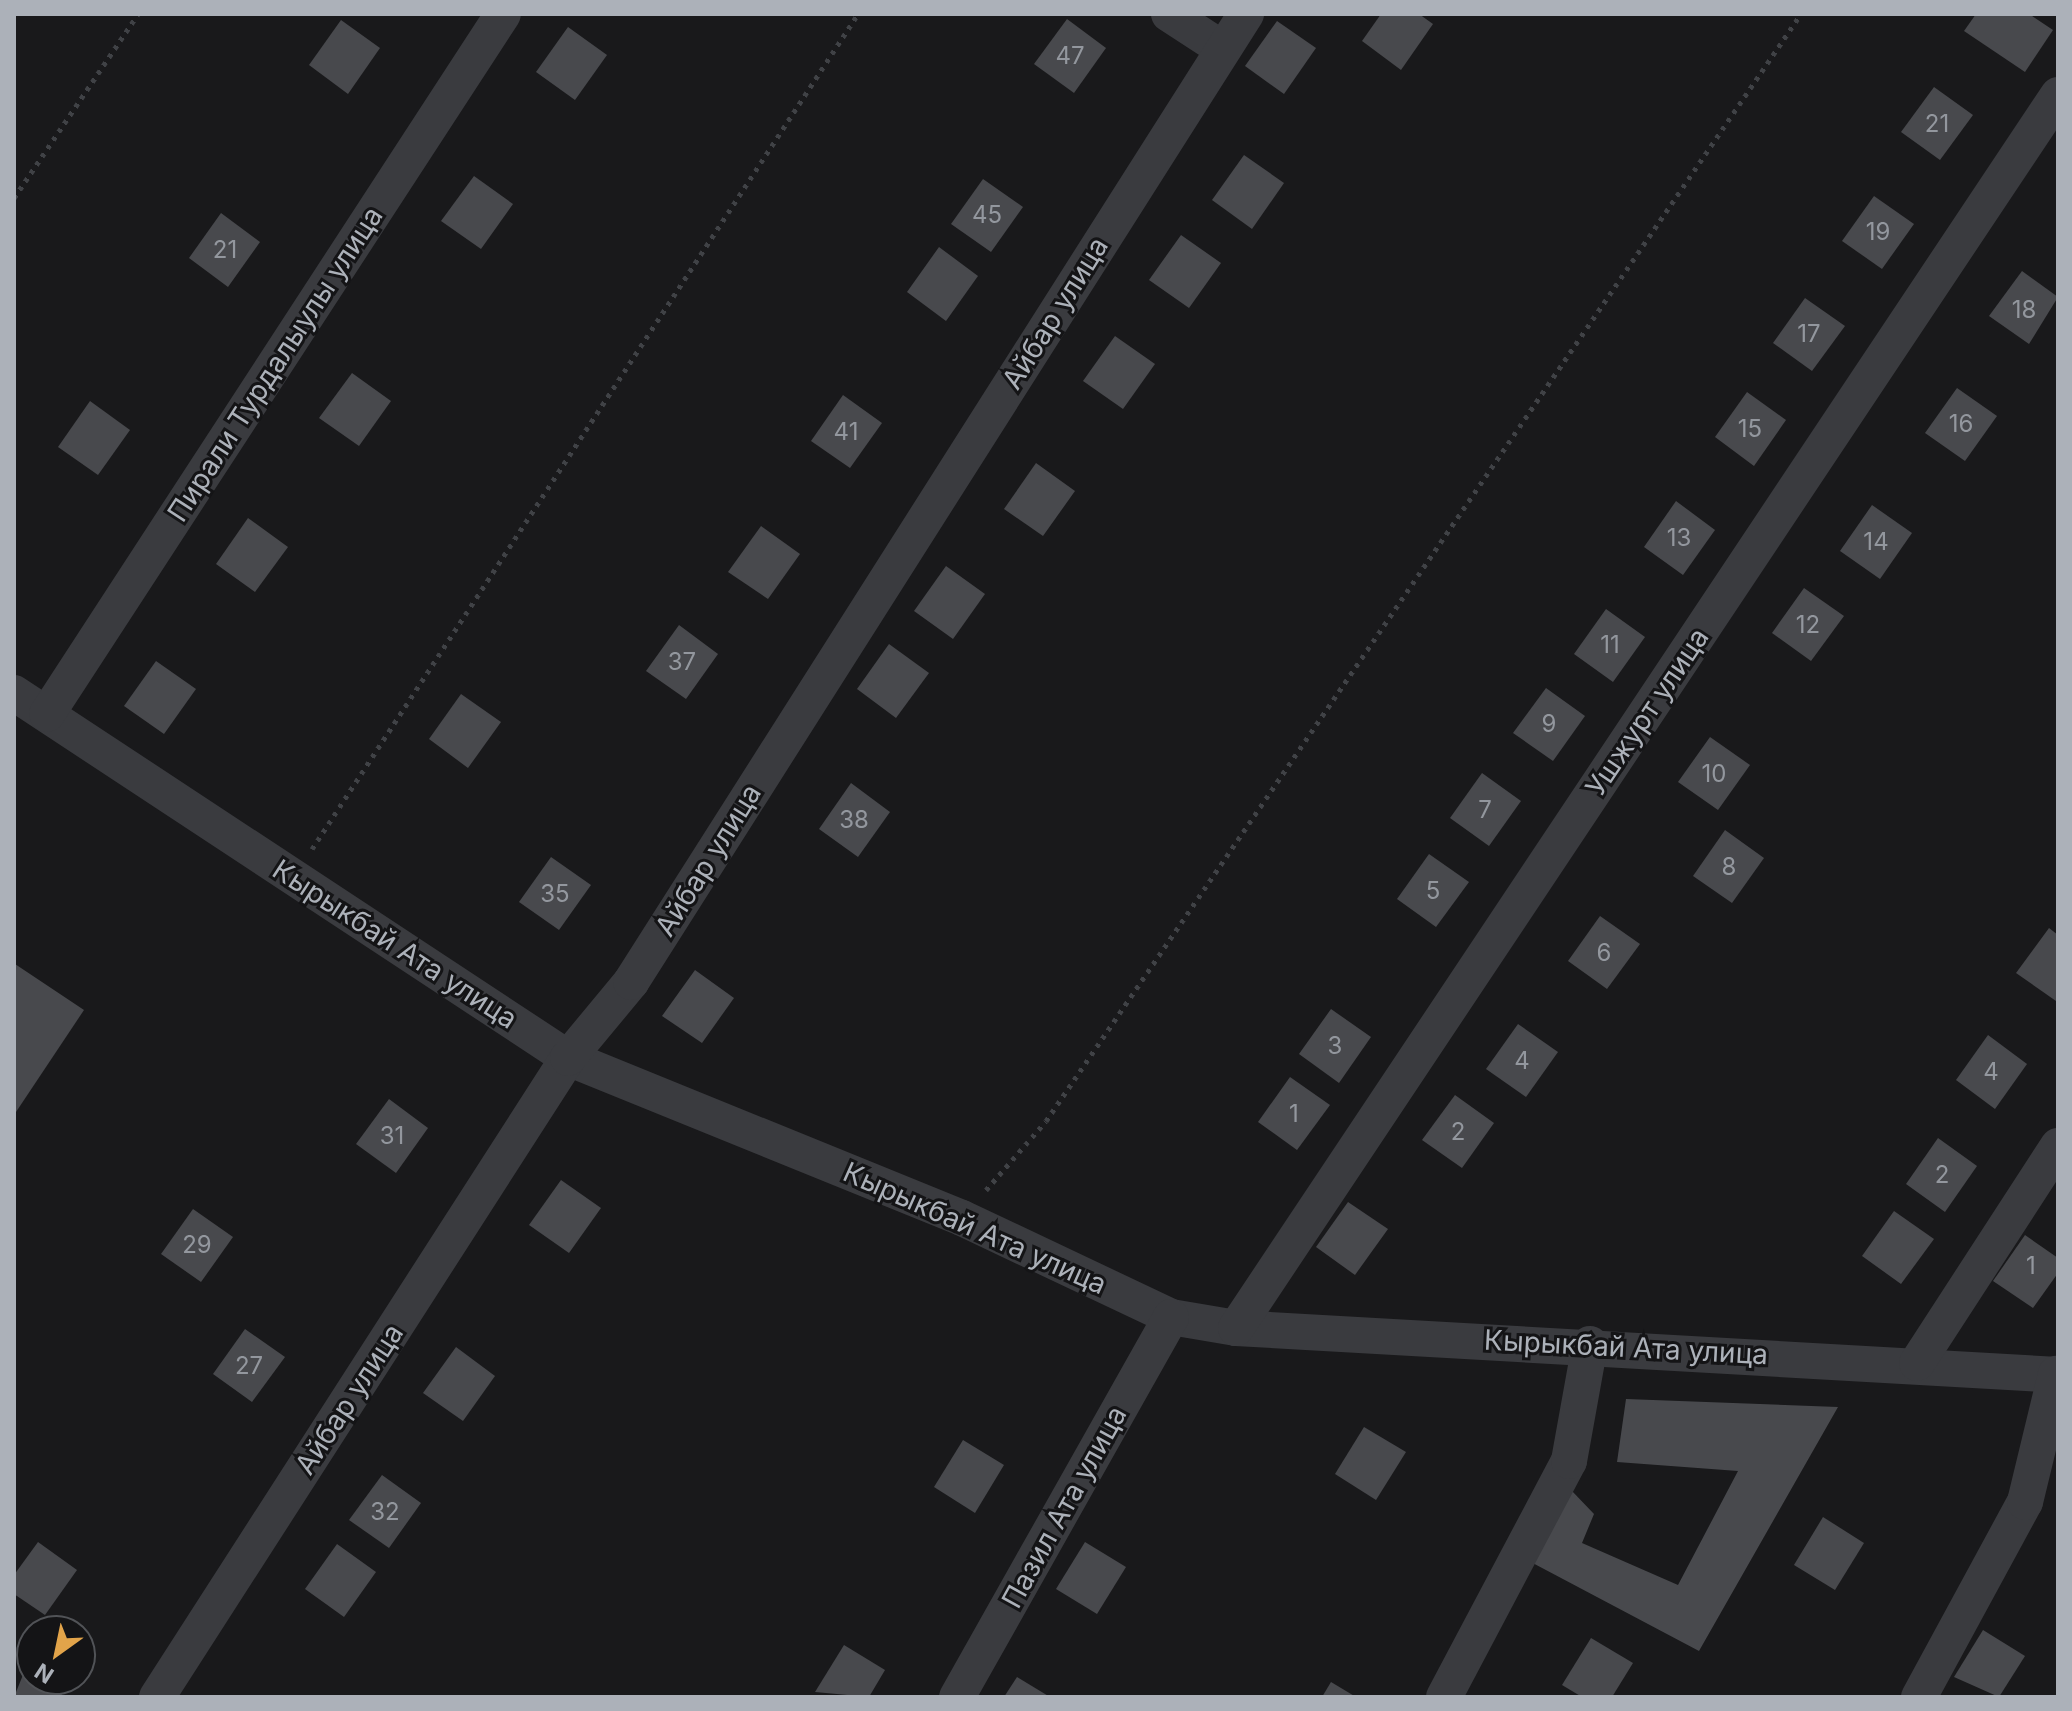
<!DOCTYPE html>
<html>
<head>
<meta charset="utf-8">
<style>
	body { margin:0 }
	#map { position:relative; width:2072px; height:1711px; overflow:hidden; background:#19191b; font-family:Inter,sans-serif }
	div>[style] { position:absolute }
	.building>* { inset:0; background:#48494d }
	.path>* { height:5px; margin-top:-2.5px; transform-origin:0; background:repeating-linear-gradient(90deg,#404246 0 4px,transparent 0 10px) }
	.minor>* { height:36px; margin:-18px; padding:0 18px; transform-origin:18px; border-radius:18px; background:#3a3b3f }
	span { translate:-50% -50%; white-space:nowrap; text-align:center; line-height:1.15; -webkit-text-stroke:6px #141416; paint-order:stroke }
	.number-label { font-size:24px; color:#93979e }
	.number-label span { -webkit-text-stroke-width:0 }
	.street-label { font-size:28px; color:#acb1b9 }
	.frame { position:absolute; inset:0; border:16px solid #acb1b9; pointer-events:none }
	.north { position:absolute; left:16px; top:1615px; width:80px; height:80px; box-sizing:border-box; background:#141416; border:2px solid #515357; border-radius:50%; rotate:213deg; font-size:22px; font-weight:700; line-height:32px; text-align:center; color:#acb1b9 }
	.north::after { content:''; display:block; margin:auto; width:28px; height:36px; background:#e2a44a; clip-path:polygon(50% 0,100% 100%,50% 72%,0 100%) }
</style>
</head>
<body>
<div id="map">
	<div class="building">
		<div style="clip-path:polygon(1381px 14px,1419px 14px,1433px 24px,1401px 70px,1362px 41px)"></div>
		<div style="clip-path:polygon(1976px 14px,2029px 14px,2053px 30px,2025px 72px,1964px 31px)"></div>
		<div style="clip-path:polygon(1067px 19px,1106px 48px,1074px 93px,1034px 64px)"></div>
		<div style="clip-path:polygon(341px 20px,380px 48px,348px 94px,309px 65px)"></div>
		<div style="clip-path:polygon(1277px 21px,1316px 48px,1284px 94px,1245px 66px)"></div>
		<div style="clip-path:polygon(568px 27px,607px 55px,575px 100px,536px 72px)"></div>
		<div style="clip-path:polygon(1934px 87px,1973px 115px,1940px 160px,1901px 132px)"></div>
		<div style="clip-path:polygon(1244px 155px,1284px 183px,1252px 229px,1212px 200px)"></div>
		<div style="clip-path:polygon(474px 176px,513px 204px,481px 249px,441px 221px)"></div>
		<div style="clip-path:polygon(983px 179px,1023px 207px,991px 252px,951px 224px)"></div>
		<div style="clip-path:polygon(1874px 196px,1914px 224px,1882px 269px,1842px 241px)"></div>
		<div style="clip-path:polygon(221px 213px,260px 242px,228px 287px,189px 258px)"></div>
		<div style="clip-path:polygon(1181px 235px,1221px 263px,1189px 308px,1149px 280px)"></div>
		<div style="clip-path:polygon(939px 247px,978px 276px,946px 321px,907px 292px)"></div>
		<div style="clip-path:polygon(2022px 271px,2058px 297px,2029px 344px,1989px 316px)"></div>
		<div style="clip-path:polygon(1805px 298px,1845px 326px,1812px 371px,1773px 343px)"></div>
		<div style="clip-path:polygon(1115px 336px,1155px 364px,1123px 409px,1083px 381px)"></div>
		<div style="clip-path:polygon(352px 373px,391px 401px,359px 446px,319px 418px)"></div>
		<div style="clip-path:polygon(1957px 388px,1997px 416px,1965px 461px,1925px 433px)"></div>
		<div style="clip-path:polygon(1747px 392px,1786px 420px,1754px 466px,1715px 437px)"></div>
		<div style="clip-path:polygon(843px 395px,882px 423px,850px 468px,811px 441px)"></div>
		<div style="clip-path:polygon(90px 401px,130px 430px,98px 475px,58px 447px)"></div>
		<div style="clip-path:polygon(1036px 463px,1075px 491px,1043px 536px,1004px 509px)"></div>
		<div style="clip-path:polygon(1676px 501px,1715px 530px,1683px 575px,1644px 547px)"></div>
		<div style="clip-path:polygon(1872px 505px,1912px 533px,1880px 579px,1840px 551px)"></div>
		<div style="clip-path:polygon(248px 518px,288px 547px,255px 592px,216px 564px)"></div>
		<div style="clip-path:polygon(761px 526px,800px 554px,768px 599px,728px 572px)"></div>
		<div style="clip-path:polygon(946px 566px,985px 594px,953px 639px,914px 611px)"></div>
		<div style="clip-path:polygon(1804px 588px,1844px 616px,1811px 661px,1772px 633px)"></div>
		<div style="clip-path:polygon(1606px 609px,1645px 637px,1613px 682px,1574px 654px)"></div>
		<div style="clip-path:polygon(679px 625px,718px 654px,686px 699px,646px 671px)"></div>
		<div style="clip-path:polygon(889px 644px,929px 673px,896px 718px,857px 689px)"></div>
		<div style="clip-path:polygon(156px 661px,196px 689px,164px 734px,124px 706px)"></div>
		<div style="clip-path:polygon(1546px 688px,1585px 716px,1553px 761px,1513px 733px)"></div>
		<div style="clip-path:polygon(461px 694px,501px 722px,468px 768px,429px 739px)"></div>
		<div style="clip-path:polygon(1710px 737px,1750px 765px,1718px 810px,1678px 782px)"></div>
		<div style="clip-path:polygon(1482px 773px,1521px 801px,1489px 846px,1450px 818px)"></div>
		<div style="clip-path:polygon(851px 783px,890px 812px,858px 857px,819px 829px)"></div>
		<div style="clip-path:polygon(1725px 830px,1764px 858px,1732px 903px,1693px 876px)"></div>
		<div style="clip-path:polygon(1429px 854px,1469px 882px,1436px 927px,1397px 899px)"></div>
		<div style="clip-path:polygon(551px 857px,591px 885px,559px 930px,519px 902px)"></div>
		<div style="clip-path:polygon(1600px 916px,1640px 944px,1607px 989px,1568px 961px)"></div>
		<div style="clip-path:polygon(2049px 928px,2058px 935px,2056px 1001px,2016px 973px)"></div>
		<div style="clip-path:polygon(15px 964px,84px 1010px,14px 1115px,14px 966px)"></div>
		<div style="clip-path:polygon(695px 970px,734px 998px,702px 1043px,662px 1016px)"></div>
		<div style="clip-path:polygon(1331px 1009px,1371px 1037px,1339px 1083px,1299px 1054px)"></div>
		<div style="clip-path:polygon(1518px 1024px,1558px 1052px,1526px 1097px,1486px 1069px)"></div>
		<div style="clip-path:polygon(1988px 1035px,2027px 1064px,1995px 1109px,1956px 1080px)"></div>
		<div style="clip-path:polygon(1290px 1077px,1330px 1105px,1297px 1150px,1258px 1122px)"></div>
		<div style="clip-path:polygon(1455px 1095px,1494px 1123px,1462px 1168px,1422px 1140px)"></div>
		<div style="clip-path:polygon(389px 1099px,428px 1128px,396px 1173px,356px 1144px)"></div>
		<div style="clip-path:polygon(1938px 1138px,1977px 1166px,1945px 1212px,1906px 1184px)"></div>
		<div style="clip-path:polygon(561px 1180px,601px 1208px,569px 1253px,529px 1225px)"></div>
		<div style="clip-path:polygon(1348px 1202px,1388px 1229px,1355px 1275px,1316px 1247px)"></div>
		<div style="clip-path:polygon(193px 1209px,233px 1237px,201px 1282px,161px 1254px)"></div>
		<div style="clip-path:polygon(1894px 1211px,1934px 1239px,1901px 1284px,1862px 1256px)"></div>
		<div style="clip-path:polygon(2025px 1235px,2058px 1258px,2058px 1273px,2033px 1308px,1993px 1281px)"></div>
		<div style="clip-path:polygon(245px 1329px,285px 1357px,252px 1402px,213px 1374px)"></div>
		<div style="clip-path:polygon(456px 1347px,495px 1376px,463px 1421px,423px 1393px)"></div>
		<div style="clip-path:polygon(1626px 1399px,1838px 1407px,1699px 1651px,1527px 1560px,1572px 1491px,1594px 1514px,1582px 1543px,1678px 1585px,1738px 1471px,1617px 1462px)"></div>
		<div style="clip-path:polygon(1364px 1427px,1406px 1452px,1376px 1500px,1335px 1474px)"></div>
		<div style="clip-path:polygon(963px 1440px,1004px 1465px,975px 1513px,934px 1487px)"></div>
		<div style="clip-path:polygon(382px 1475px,421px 1503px,389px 1548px,349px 1520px)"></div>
		<div style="clip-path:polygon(1823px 1517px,1864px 1543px,1835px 1590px,1794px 1565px)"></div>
		<div style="clip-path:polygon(38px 1542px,77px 1570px,45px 1615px,14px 1594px,14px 1575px)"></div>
		<div style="clip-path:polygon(1085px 1542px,1126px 1567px,1097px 1614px,1056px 1589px)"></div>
		<div style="clip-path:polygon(337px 1544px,376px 1572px,344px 1617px,305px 1589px)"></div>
		<div style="clip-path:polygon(1983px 1630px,2025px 1656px,1999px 1697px,1954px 1677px)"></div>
		<div style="clip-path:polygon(1591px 1638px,1633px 1663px,1612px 1697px,1582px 1697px,1562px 1685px)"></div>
		<div style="clip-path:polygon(844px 1645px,885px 1670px,869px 1697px,815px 1692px)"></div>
		<div style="clip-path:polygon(27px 1665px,32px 1679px,47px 1679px,64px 1697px,14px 1697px)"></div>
		<div style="clip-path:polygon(1017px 1677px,1050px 1697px,1004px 1697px)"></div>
		<div style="clip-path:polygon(1331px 1682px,1356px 1697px,1322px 1697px)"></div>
	</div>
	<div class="path">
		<div style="left:14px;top:198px;width:222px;rotate:-56deg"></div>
		<div style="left:312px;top:849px;width:998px;rotate:-56.82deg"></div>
		<div style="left:986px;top:1190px;width:91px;rotate:-49deg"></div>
		<div style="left:1046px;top:1121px;width:1340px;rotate:-55.71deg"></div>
	</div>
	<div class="minor">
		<div style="left:1169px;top:14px;width:64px;rotate:32.9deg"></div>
		<div style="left:14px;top:693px;width:663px;rotate:33.38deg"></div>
		<div style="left:568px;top:1058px;width:425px;rotate:22.1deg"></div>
		<div style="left:962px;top:1218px;width:231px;rotate:25.3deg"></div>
		<div style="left:1171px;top:1317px;width:66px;rotate:9.6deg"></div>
		<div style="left:1236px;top:1328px;width:823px;rotate:3.27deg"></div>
		<div style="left:47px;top:714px;width:835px;rotate:-56.92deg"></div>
		<div style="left:1236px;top:1328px;width:1482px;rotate:-56.31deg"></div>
		<div style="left:1917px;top:1363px;width:259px;rotate:-57deg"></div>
		<div style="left:157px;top:1697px;width:760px;rotate:-57.25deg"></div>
		<div style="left:568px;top:1058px;width:99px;rotate:-50.3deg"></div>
		<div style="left:631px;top:982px;width:1147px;rotate:-57.57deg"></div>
		<div style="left:957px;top:1697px;width:436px;rotate:-60.6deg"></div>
		<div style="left:1444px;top:1697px;width:267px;rotate:-62.1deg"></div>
		<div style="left:1569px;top:1461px;width:119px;rotate:-79.8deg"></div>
		<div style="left:1919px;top:1697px;width:222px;rotate:-61.5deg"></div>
		<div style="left:2025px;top:1502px;width:132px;rotate:-76.4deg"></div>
	</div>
	<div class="number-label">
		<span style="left:1070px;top:56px">47</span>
		<span style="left:1937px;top:124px">21</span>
		<span style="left:987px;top:215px">45</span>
		<span style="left:1878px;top:232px">19</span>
		<span style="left:225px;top:250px">21</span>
		<span style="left:2024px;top:310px">18</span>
		<span style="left:1809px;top:334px">17</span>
		<span style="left:1961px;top:424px">16</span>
		<span style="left:1750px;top:429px">15</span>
		<span style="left:846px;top:432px">41</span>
		<span style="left:1679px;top:538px">13</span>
		<span style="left:1876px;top:542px">14</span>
		<span style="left:1808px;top:625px">12</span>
		<span style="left:1610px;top:645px">11</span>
		<span style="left:682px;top:662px">37</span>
		<span style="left:1549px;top:724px">9</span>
		<span style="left:1714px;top:774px">10</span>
		<span style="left:1485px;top:810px">7</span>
		<span style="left:854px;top:820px">38</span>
		<span style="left:1729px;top:867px">8</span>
		<span style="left:1433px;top:891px">5</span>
		<span style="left:555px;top:894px">35</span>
		<span style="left:1604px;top:953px">6</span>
		<span style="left:1335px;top:1046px">3</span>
		<span style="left:1522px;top:1061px">4</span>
		<span style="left:1991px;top:1072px">4</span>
		<span style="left:1294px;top:1114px">1</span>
		<span style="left:1458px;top:1132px">2</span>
		<span style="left:392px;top:1136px">31</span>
		<span style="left:1942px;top:1175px">2</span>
		<span style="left:197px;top:1245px">29</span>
		<span style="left:2031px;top:1266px">1</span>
		<span style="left:249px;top:1366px">27</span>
		<span style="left:385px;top:1512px">32</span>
	</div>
	<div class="street-label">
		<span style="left:1055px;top:313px;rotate:-58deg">Айбар улица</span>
		<span style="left:275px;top:364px;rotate:-57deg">Пирали Турдалыулы улица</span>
		<span style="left:1647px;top:712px;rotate:-56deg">Ушжурт улица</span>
		<span style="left:708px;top:860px;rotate:-58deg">Айбар улица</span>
		<span style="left:395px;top:944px;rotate:33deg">Кырыкбай Ата улица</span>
		<span style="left:975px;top:1228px;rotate:24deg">Кырыкбай Ата улица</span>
		<span style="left:1626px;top:1347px;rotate:3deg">Кырыкбай Ата улица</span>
		<span style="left:349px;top:1399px;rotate:-57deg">Айбар улица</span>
		<span style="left:1064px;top:1507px;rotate:-61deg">Пазил Ата улица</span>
	</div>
	<div class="frame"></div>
	<div class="north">N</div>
</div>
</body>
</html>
